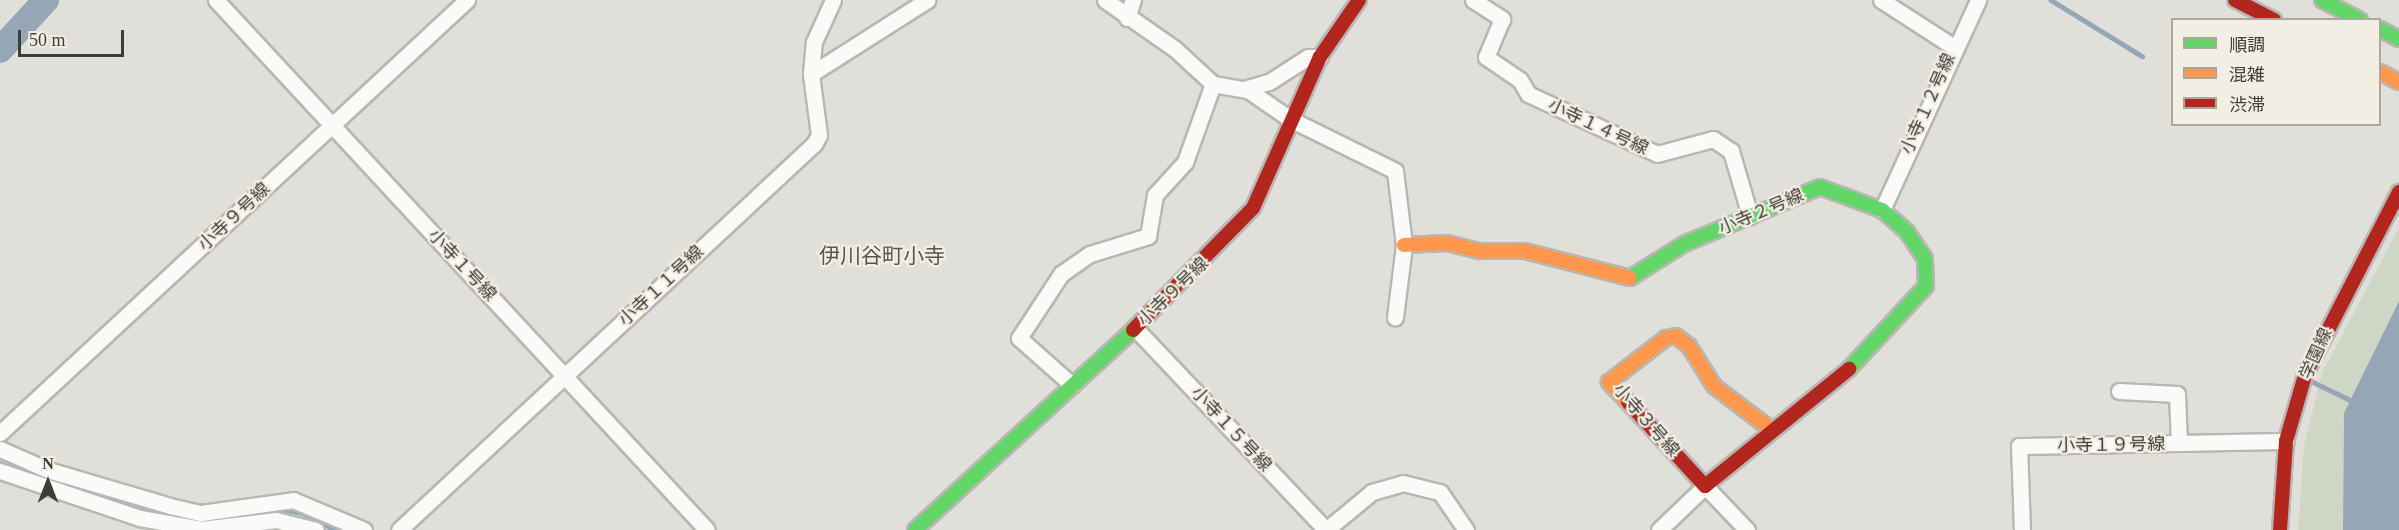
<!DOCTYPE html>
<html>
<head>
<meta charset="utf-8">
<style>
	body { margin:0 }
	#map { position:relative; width:2399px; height:530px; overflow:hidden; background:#e0dfda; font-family:"Times New Roman","Noto Sans JP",serif }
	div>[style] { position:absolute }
	.green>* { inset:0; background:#d0d6c4 }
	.water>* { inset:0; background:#95a6b7 }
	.stream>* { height:4.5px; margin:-2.25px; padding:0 2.25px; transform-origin:2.25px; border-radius:2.25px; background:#95a6b7 }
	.river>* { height:26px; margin:-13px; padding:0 13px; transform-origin:13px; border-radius:13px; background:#95a6b7 }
	.roads { filter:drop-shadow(2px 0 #b8b7b4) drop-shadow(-2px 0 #b8b7b4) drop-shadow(0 2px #b8b7b4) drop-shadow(0 -2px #b8b7b4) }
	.street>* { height:15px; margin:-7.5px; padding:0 7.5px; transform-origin:7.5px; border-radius:7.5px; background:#fafaf9 }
	.fast>* { height:14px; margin:-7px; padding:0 7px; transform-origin:7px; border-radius:7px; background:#63d668 }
	.slow>* { height:14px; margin:-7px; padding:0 7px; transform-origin:7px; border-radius:7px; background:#ff974d }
	.jam>* { height:14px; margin:-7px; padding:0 7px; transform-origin:7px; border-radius:7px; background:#b3261e }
	span { translate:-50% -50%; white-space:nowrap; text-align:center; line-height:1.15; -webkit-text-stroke:4.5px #f2eee3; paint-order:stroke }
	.street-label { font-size:18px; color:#3e3d39 }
	.quarter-label { font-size:21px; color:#59564d }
	.legend { position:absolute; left:2171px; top:18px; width:210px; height:108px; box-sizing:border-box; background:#f2eee3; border:2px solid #aaa79f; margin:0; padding:8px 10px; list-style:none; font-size:18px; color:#3e3d39 }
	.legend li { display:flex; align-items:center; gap:12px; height:30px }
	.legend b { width:30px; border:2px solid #aaa79f }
	.north { position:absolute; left:18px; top:452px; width:60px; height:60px; -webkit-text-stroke:4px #f2eee3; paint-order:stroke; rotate:0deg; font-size:16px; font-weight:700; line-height:24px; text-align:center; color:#3e3d39 }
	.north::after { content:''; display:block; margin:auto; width:21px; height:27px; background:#3e3d39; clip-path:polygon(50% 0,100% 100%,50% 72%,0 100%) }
	.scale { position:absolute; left:18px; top:30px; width:106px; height:27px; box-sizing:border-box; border:3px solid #3e3d39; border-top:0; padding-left:8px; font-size:18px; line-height:21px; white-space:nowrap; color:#3e3d39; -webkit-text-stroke:4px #f2eee3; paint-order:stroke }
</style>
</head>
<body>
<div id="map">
	<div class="green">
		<div style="clip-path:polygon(2399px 228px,2399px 301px,2344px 413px,2343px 530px,2298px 530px,2304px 446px,2322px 373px)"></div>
	</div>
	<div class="water">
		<div style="clip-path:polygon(2399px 301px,2399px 530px,2343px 530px,2344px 413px)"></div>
	</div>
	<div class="stream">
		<div style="left:2051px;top:0;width:107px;rotate:31.6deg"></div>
		<div style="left:2309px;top:380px;width:46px;rotate:26deg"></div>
		<div style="left:0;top:463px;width:14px;rotate:21deg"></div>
		<div style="left:115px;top:502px;width:61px;rotate:14.3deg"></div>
		<div style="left:226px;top:519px;width:55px;rotate:-10.5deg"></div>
		<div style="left:280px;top:509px;width:23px;rotate:10deg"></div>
		<div style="left:303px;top:513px;width:36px;rotate:28deg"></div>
	</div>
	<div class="river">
		<div style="left:0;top:50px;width:68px;rotate:-47.4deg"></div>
	</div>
	<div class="roads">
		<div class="street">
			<div style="left:216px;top:0;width:722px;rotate:47.19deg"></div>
			<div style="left:1105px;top:0;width:85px;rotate:35deg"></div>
			<div style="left:1175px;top:49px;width:52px;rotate:42.6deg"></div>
			<div style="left:1213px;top:84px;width:36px;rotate:10deg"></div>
			<div style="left:1248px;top:90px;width:51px;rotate:34.6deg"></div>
			<div style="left:1290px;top:119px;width:117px;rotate:26.3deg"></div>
			<div style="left:1395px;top:171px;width:75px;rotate:83.1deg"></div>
			<div style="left:1404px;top:245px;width:73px;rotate:97.1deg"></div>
			<div style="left:1473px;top:0;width:35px;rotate:33deg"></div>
			<div style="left:1502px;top:19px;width:41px;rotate:112.8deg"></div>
			<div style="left:1486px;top:57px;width:41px;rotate:34.1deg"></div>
			<div style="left:1520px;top:80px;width:16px;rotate:60deg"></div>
			<div style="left:1528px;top:94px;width:142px;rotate:24.9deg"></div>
			<div style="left:1657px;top:154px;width:58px;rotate:-15deg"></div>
			<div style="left:1713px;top:139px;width:22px;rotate:34deg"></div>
			<div style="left:1731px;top:151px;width:68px;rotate:73.7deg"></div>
			<div style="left:1881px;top:0;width:87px;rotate:32.8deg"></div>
			<div style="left:1127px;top:18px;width:19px;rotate:-72deg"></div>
			<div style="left:811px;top:74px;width:138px;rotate:-32.5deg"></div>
			<div style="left:1244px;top:89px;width:26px;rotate:-16deg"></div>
			<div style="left:1269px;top:82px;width:46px;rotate:-32.7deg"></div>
			<div style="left:1308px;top:57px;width:12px"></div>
			<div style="left:1882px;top:210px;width:231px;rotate:-65.4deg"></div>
			<div style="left:1135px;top:328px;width:278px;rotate:46.6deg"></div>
			<div style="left:1072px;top:385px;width:71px;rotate:-138.4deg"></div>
			<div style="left:1019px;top:338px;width:77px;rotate:-56.7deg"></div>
			<div style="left:1061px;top:274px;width:35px;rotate:-35deg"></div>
			<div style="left:1090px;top:254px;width:61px;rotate:-17.2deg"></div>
			<div style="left:1148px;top:236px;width:42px;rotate:-80.3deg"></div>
			<div style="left:1155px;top:195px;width:45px;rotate:-47.7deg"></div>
			<div style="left:1185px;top:162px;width:83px;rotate:-70.3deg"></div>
			<div style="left:2119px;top:391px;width:58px;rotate:3deg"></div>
			<div style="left:2177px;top:394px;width:49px;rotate:87.7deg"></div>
			<div style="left:0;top:433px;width:637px;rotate:-42.84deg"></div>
			<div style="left:0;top:449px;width:52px;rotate:23.6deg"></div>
			<div style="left:48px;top:470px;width:127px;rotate:16.4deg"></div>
			<div style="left:170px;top:506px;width:32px;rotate:13deg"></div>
			<div style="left:201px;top:513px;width:93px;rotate:-8deg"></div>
			<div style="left:293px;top:500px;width:77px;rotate:22.9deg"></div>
			<div style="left:0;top:471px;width:148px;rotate:18.6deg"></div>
			<div style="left:140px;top:518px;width:62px;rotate:10.2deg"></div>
			<div style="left:201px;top:529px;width:76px;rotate:-6.8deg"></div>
			<div style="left:276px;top:520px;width:41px;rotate:14deg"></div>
			<div style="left:399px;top:530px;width:567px;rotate:-42.93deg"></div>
			<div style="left:814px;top:144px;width:10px;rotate:-61deg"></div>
			<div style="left:819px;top:135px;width:62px;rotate:-97.5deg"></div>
			<div style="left:811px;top:74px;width:32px;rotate:-85deg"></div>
			<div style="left:814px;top:42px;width:46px;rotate:-65.7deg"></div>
			<div style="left:1326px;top:530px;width:60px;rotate:-39.6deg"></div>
			<div style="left:1372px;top:492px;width:32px;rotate:-16deg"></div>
			<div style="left:1403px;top:483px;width:38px;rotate:14deg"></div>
			<div style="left:1440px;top:492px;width:46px;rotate:55.6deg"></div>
			<div style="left:1659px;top:530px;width:64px;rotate:-43.7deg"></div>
			<div style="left:1705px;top:486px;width:61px;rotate:46.3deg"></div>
			<div style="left:2022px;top:530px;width:84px;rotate:-92deg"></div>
			<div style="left:2019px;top:446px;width:267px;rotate:-1.1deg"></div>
		</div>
		<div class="fast">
			<div style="left:2322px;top:0;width:43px;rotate:27.8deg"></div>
			<div style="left:2380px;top:29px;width:21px;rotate:28deg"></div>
			<div style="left:1630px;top:278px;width:64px;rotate:-32.2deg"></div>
			<div style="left:1684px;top:244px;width:147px;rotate:-22.7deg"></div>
			<div style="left:1820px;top:187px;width:66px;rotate:20.4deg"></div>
			<div style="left:1882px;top:210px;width:33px;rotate:41deg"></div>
			<div style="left:1907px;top:232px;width:32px;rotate:56deg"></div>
			<div style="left:1925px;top:259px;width:27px;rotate:88deg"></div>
			<div style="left:1926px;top:286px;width:113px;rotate:132.9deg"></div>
			<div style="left:915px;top:530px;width:296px;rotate:-42.5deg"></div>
		</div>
		<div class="slow">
			<div style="left:2380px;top:72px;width:21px;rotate:28deg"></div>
			<div style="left:1404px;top:245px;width:43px;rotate:-2.7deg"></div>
			<div style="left:1447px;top:243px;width:34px;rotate:14deg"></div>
			<div style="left:1480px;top:251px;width:45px"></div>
			<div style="left:1525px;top:251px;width:108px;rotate:14.4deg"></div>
			<div style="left:1628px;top:402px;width:28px;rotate:-134deg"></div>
			<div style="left:1609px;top:382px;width:72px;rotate:-37.7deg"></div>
			<div style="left:1666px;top:338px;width:10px;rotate:-11deg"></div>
			<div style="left:1676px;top:336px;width:16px;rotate:38deg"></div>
			<div style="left:1689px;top:346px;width:47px;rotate:58deg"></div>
			<div style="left:1714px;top:386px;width:74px;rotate:37.3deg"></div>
		</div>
		<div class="jam">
			<div style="left:2235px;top:0;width:44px;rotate:27.1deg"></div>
			<div style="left:1133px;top:330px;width:171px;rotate:-45.5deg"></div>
			<div style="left:1253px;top:208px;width:165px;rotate:-66.1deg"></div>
			<div style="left:1320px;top:57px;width:69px;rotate:-55.6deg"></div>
			<div style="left:1628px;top:402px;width:114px;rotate:47.5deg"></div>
			<div style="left:1705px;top:486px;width:186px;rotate:-39.1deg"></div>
			<div style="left:2280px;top:530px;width:89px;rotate:-86.1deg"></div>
			<div style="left:2286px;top:441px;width:69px;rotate:-73.9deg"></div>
			<div style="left:2305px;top:375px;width:206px;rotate:-62.8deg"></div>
		</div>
	</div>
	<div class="street-label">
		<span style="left:1928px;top:104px;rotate:-66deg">小寺１２号線</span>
		<span style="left:1598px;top:127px;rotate:25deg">小寺１４号線</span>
		<span style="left:1761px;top:212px;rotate:-23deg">小寺２号線</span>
		<span style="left:234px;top:217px;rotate:-43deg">小寺９号線</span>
		<span style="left:462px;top:265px;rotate:47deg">小寺１号線</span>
		<span style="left:661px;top:286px;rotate:-43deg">小寺１１号線</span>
		<span style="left:1173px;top:292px;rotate:-44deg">小寺９号線</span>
		<span style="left:2316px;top:354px;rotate:-66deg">学園線</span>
		<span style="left:1646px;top:420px;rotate:49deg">小寺３号線</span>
		<span style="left:1231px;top:429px;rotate:47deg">小寺１５号線</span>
		<span style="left:2111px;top:445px;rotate:-1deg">小寺１９号線</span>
	</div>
	<div class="quarter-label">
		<span style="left:882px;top:256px">伊川谷町小寺</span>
	</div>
	<ul class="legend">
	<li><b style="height:8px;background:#63d668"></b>順調</li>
	<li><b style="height:8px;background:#ff974d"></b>混雑</li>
	<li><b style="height:8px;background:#b3261e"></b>渋滞</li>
	</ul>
	<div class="north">N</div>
	<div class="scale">50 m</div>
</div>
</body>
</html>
